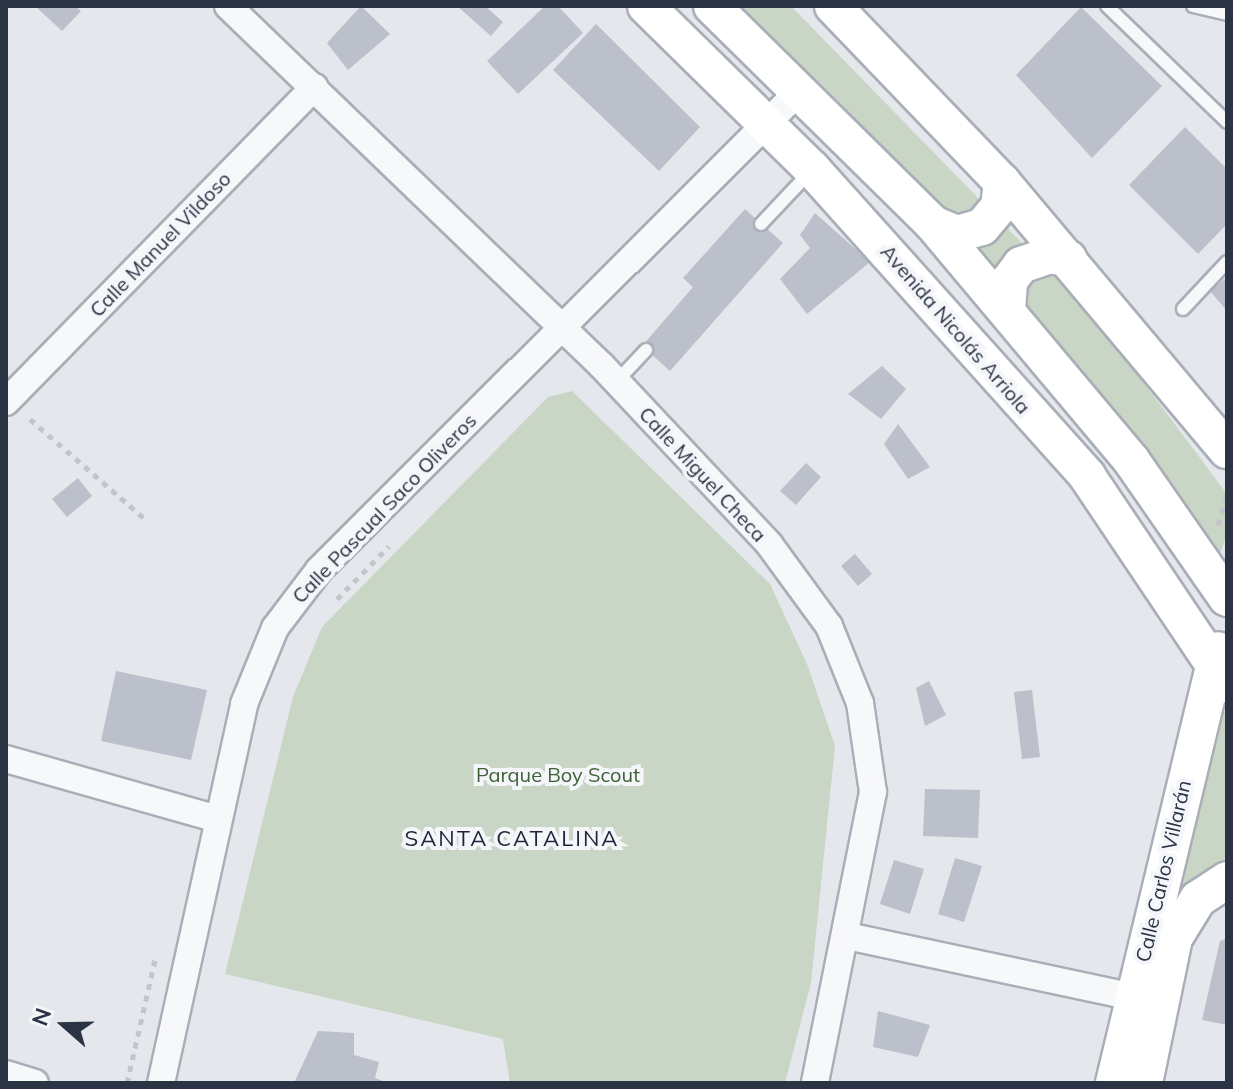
<!DOCTYPE html>
<html>
<head>
<meta charset="utf-8">
<style>
	body { margin:0 }
	#map { position:relative; width:1233px; height:1089px; overflow:hidden; background:#e4e7ec; font-family:Mulish,sans-serif }
	div>[style] { position:absolute }
	.green>* { inset:0; background:#c9d6c5 }
	.building>* { inset:0; background:#bbc0ca }
	.path>* { height:5px; margin-top:-2.5px; transform-origin:0; background:repeating-linear-gradient(90deg,#c2c5cb 0 6px,transparent 0 12px) }
	.roads { filter:drop-shadow(2px 0 #a9aeb7) drop-shadow(-2px 0 #a9aeb7) drop-shadow(0 2px #a9aeb7) drop-shadow(0 -2px #a9aeb7) }
	.lane>* { height:12px; margin:-6px; padding:0 6px; transform-origin:6px; border-radius:6px; background:#f7f8fa }
	.street>* { height:26px; margin:-13px; padding:0 13px; transform-origin:13px; border-radius:13px; background:#f7f8fa }
	.secondary>* { height:36px; margin:-18px; padding:0 18px; transform-origin:18px; border-radius:18px; background:#fff }
	span { translate:-50% -50%; white-space:nowrap; text-align:center; line-height:1.15; -webkit-text-stroke:8px #f4f6f9; paint-order:stroke }
	.street-label { font-size:20px; color:#2b3445 }
	.park-label { font-size:20px; color:#3f6138 }
	.neighbourhood-label { font-size:22px; color:#1d2536; letter-spacing:2px }
	.frame { position:absolute; inset:0; border:8px solid #2b3445; pointer-events:none }
	.north { position:absolute; left:24px; top:985px; width:80px; height:80px; -webkit-text-stroke:6px #f4f6f9; paint-order:stroke; rotate:290deg; font-size:22px; font-weight:700; line-height:32px; text-align:center; color:#2b3445 }
	.north::after { content:''; display:block; margin:auto; width:28px; height:36px; background:#2b3445; clip-path:polygon(50% 0,100% 100%,50% 72%,0 100%) }
</style>
</head>
<body>
<div id="map">
	<div class="green">
		<div style="clip-path:polygon(733px 6px,791px 6px,1096px 319px,1227px 494px,1227px 535px,1217px 561px)"></div>
		<div style="clip-path:polygon(572px 391px,770px 584px,807px 664px,835px 746px,811px 983px,785px 1083px,510px 1083px,503px 1039px,225px 974px,293px 697px,322px 627px,548px 397px)"></div>
		<div style="clip-path:polygon(1213px 693px,1227px 717px,1227px 857px,1175px 895px)"></div>
	</div>
	<div class="building">
		<div style="clip-path:polygon(35px 6px,75px 6px,81px 11px,62px 31px)"></div>
		<div style="clip-path:polygon(361px 6px,390px 34px,348px 70px,327px 43px)"></div>
		<div style="clip-path:polygon(457px 6px,485px 6px,503px 22px,491px 36px)"></div>
		<div style="clip-path:polygon(545px 6px,558px 6px,583px 33px,518px 94px,487px 61px)"></div>
		<div style="clip-path:polygon(1081px 7px,1162px 86px,1092px 158px,1016px 75px)"></div>
		<div style="clip-path:polygon(596px 24px,700px 127px,659px 171px,553px 70px)"></div>
		<div style="clip-path:polygon(1185px 127px,1227px 169px,1227px 224px,1198px 254px,1129px 185px)"></div>
		<div style="clip-path:polygon(745px 209px,783px 243px,670px 371px,642px 346px,693px 287px,683px 278px)"></div>
		<div style="clip-path:polygon(815px 213px,870px 262px,807px 314px,780px 279px,810px 248px,800px 235px)"></div>
		<div style="clip-path:polygon(1227px 277px,1227px 311px,1210px 291px)"></div>
		<div style="clip-path:polygon(882px 366px,906px 389px,881px 419px,848px 394px)"></div>
		<div style="clip-path:polygon(898px 424px,930px 467px,908px 479px,884px 444px)"></div>
		<div style="clip-path:polygon(806px 463px,821px 477px,796px 505px,780px 491px)"></div>
		<div style="clip-path:polygon(78px 478px,92px 496px,67px 517px,52px 499px)"></div>
		<div style="clip-path:polygon(855px 554px,872px 574px,858px 586px,841px 566px)"></div>
		<div style="clip-path:polygon(116px 671px,207px 690px,191px 760px,101px 741px)"></div>
		<div style="clip-path:polygon(929px 681px,946px 715px,925px 726px,916px 688px)"></div>
		<div style="clip-path:polygon(1032px 690px,1040px 757px,1022px 759px,1014px 692px)"></div>
		<div style="clip-path:polygon(925px 789px,980px 790px,978px 838px,923px 836px)"></div>
		<div style="clip-path:polygon(955px 858px,982px 866px,964px 922px,938px 914px)"></div>
		<div style="clip-path:polygon(894px 860px,924px 869px,910px 914px,880px 904px)"></div>
		<div style="clip-path:polygon(1227px 938px,1227px 1025px,1202px 1020px,1220px 941px)"></div>
		<div style="clip-path:polygon(878px 1011px,930px 1025px,918px 1057px,873px 1047px)"></div>
		<div style="clip-path:polygon(318px 1031px,354px 1033px,354px 1055px,379px 1062px,375px 1078px,388px 1083px,294px 1083px)"></div>
	</div>
	<div class="path">
		<div style="left:30px;top:419px;width:152px;rotate:41deg"></div>
		<div style="left:1218px;top:525px;width:31px;rotate:-73deg"></div>
		<div style="left:337px;top:599px;width:74px;rotate:-45.5deg"></div>
		<div style="left:127px;top:1083px;width:131px;rotate:-77.2deg"></div>
	</div>
	<div class="roads">
		<div class="lane">
			<div style="left:1107px;top:6px;width:167px;rotate:44deg"></div>
			<div style="left:1193px;top:6px;width:35px;rotate:13deg"></div>
			<div style="left:761px;top:224px;width:71px;rotate:-46.7deg"></div>
			<div style="left:1183px;top:309px;width:64px;rotate:-46.9deg"></div>
			<div style="left:616px;top:382px;width:44px;rotate:-46.8deg"></div>
		</div>
		<div class="street">
			<div style="left:228px;top:6px;width:519px;rotate:43.91deg"></div>
			<div style="left:602px;top:366px;width:244px;rotate:46.8deg"></div>
			<div style="left:769px;top:544px;width:102px;rotate:53.8deg"></div>
			<div style="left:829px;top:626px;width:83px;rotate:68.1deg"></div>
			<div style="left:860px;top:703px;width:90px;rotate:81.7deg"></div>
			<div style="left:873px;top:792px;width:297px;rotate:101.3deg"></div>
			<div style="left:6px;top:402px;width:441px;rotate:-45.6deg"></div>
			<div style="left:6px;top:759px;width:220px;rotate:15.8deg"></div>
			<div style="left:847px;top:936px;width:309px;rotate:12deg"></div>
			<div style="left:6px;top:1074px;width:30px;rotate:17deg"></div>
			<div style="left:161px;top:1083px;width:388px;rotate:-77.6deg"></div>
			<div style="left:244px;top:704px;width:82px;rotate:-67.8deg"></div>
			<div style="left:275px;top:628px;width:73px;rotate:-52.8deg"></div>
			<div style="left:319px;top:570px;width:675px;rotate:-44.94deg"></div>
		</div>
		<div class="secondary">
			<div style="left:646px;top:6px;width:233px;rotate:44.5deg"></div>
			<div style="left:812px;top:169px;width:412px;rotate:48.1deg"></div>
			<div style="left:1087px;top:476px;width:251px;rotate:56.1deg"></div>
			<div style="left:712px;top:6px;width:310px;rotate:44.6deg"></div>
			<div style="left:933px;top:224px;width:308px;rotate:50deg"></div>
			<div style="left:1131px;top:460px;width:168px;rotate:55.2deg"></div>
			<div style="left:833px;top:6px;width:244px;rotate:46.2deg"></div>
			<div style="left:1002px;top:182px;width:350px;rotate:50deg"></div>
			<div style="left:933px;top:224px;width:26px;rotate:23deg"></div>
			<div style="left:957px;top:234px;width:26px;rotate:-16deg"></div>
			<div style="left:982px;top:227px;width:26px;rotate:-50deg"></div>
			<div style="left:999px;top:207px;width:25px;rotate:-83deg"></div>
			<div style="left:1007px;top:311px;width:30px;rotate:-86deg"></div>
			<div style="left:1009px;top:281px;width:20px;rotate:-53deg"></div>
			<div style="left:1021px;top:265px;width:31px;rotate:-19deg"></div>
			<div style="left:1050px;top:255px;width:19px;rotate:12deg"></div>
			<div style="left:1114px;top:1083px;width:445px;rotate:-76.5deg"></div>
			<div style="left:1144px;top:1083px;width:148px;rotate:-78.3deg"></div>
			<div style="left:1174px;top:938px;width:46px;rotate:-58.4deg"></div>
			<div style="left:1198px;top:899px;width:35px;rotate:-33deg"></div>
		</div>
	</div>
	<div class="street-label">
		<span style="left:160px;top:244px;rotate:-46deg">Calle Manuel Vildoso</span>
		<span style="left:956px;top:329px;rotate:49deg">Avenida Nicolás Arriola</span>
		<span style="left:703px;top:474px;rotate:47deg">Calle Miguel Checa</span>
		<span style="left:384px;top:508px;rotate:-46deg">Calle Pascual Saco Oliveros</span>
		<span style="left:1163px;top:871px;rotate:-77deg">Calle Carlos Villarán</span>
	</div>
	<div class="park-label">
		<span style="left:558px;top:774px">Parque Boy Scout</span>
	</div>
	<div class="neighbourhood-label">
		<span style="left:512px;top:839px">SANTA CATALINA</span>
	</div>
	<div class="frame"></div>
	<div class="north">N</div>
</div>
</body>
</html>
